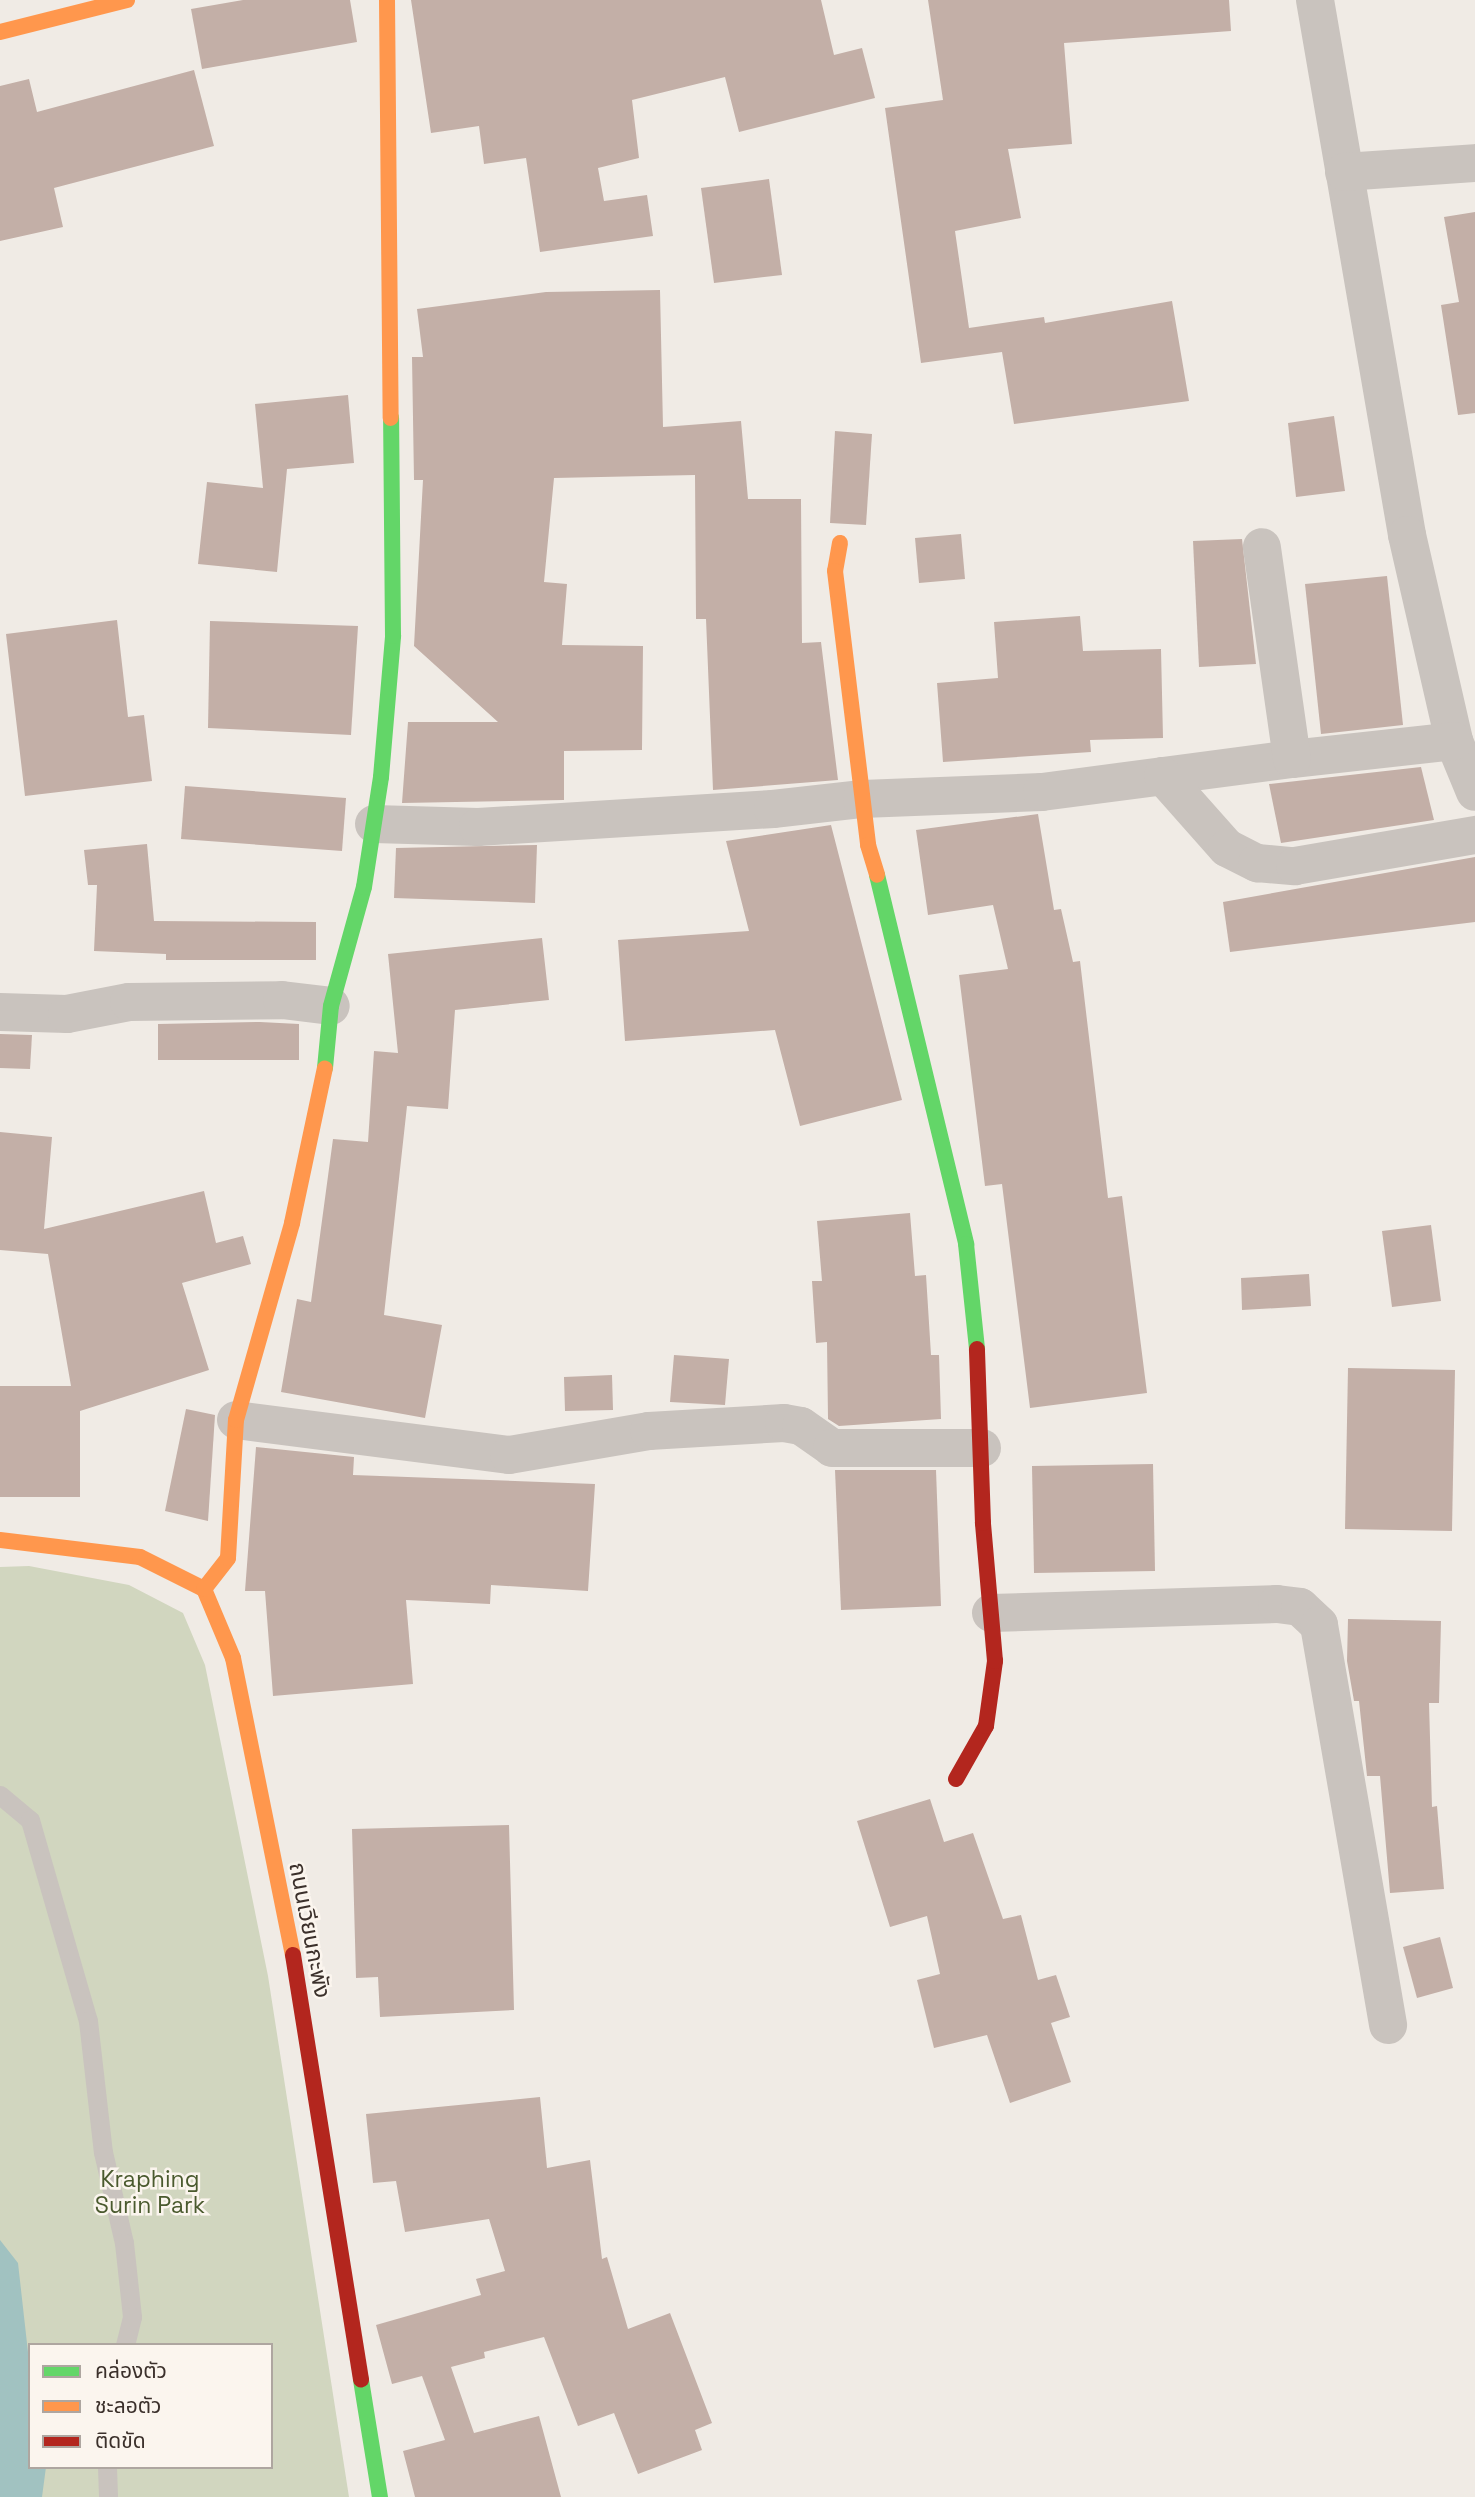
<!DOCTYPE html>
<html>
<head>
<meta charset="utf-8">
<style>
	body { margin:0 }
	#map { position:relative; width:1475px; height:2497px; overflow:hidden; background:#f0ebe5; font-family:"Space Grotesk","Noto Sans Thai",sans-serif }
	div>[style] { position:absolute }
	.green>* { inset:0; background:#d1d6bf }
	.water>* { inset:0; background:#a1c2c1 }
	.building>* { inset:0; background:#c3afa7 }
	.lane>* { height:19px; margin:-9.5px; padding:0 9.5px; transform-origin:9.5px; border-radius:9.5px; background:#c9c3be }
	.street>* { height:38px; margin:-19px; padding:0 19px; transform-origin:19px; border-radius:19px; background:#c9c3be }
	.fast>* { height:16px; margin:-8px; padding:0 8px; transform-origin:8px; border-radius:8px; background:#63d668 }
	.slow>* { height:16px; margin:-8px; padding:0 8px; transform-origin:8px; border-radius:8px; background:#ff974d }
	.jam>* { height:16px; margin:-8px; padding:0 8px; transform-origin:8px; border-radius:8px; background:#b3261e }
	span { translate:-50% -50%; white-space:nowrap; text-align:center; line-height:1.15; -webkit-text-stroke:5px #fbf5ee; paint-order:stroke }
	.street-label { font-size:23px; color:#3b302b }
	.park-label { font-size:23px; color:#4a5a2e }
	.legend { position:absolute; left:28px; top:2343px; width:245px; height:126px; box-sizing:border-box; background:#fbf5ee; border:2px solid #aea6a0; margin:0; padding:9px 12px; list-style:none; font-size:21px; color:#3b302b }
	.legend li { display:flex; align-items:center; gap:14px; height:35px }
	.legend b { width:35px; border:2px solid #aea6a0 }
</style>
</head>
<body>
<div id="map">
	<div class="green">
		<div style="clip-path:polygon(evenodd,29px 1566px,129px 1585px,183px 1613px,205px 1665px,268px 1976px,349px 2497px,0 2497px,0 1567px,29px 1566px,30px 2345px,271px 2345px,271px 2467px,30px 2467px,30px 2345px)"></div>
	</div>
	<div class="water">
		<div style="clip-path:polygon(0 2240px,18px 2263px,30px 2370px,30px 2467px,46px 2467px,42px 2497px,0 2497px)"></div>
	</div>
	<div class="building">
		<div style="clip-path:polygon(243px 0,350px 0,357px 42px,202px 69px,191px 9px)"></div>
		<div style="clip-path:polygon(411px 0,821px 0,834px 55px,862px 48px,875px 98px,739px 132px,725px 77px,632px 100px,639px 158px,598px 168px,604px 201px,647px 195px,653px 236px,540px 252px,526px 158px,484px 164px,479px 126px,431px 133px)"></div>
		<div style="clip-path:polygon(928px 0,1229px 0,1231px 31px,1064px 43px,1072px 144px,1008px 149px,1021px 218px,955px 231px,969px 328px,1044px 317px,1045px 323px,1172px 301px,1189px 401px,1014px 424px,1002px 352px,921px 363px,885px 108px,943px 100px)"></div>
		<div style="clip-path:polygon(194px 70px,214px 146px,54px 188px,63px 227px,0 241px,0 86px,29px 79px,37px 112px)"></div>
		<div style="clip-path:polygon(769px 179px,782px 275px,714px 283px,701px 188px)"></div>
		<div style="clip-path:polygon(1475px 212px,1475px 413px,1458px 415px,1441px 305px,1459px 302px,1444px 217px)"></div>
		<div style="clip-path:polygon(660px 290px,663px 427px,741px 421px,748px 499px,801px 499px,802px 643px,821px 642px,838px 780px,713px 790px,706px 619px,696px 619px,695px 475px,554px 478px,544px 582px,567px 584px,562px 645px,643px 646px,642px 750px,564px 751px,564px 800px,402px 803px,408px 722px,498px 722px,414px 646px,423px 480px,414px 480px,412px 357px,423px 357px,417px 309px,546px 292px)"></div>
		<div style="clip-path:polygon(348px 395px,354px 463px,287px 469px,277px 572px,198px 564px,207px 482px,263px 488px,255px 404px)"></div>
		<div style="clip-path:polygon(1334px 416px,1345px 491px,1296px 497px,1288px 423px)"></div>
		<div style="clip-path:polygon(835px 431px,872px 434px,866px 525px,830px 523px)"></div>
		<div style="clip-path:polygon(961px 534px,965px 579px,919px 583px,915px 538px)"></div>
		<div style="clip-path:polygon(1242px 539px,1256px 664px,1199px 667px,1193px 541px)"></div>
		<div style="clip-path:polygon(1387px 576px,1403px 725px,1321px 734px,1305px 584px)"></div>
		<div style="clip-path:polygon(1080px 616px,1083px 651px,1161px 649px,1163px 738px,1090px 740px,1091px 752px,943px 762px,937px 683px,998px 678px,994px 622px)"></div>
		<div style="clip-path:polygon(117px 620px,128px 717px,144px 715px,152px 781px,25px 796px,6px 634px)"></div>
		<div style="clip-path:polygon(210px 621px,358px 626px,351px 735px,208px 728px)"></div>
		<div style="clip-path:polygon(1421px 767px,1434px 820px,1281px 843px,1269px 784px)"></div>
		<div style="clip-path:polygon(185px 786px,346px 798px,342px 851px,181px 839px)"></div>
		<div style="clip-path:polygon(1038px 814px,1054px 910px,1061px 909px,1073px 962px,1080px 961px,1108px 1198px,1122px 1196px,1147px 1393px,1030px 1408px,1002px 1184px,985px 1186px,959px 975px,1008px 969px,993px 905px,928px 915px,916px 830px)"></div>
		<div style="clip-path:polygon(831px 825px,902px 1100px,800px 1126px,775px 1030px,625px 1041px,618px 940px,749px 931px,726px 841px)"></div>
		<div style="clip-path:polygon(147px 844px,154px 921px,316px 922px,316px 960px,166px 960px,166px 954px,94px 951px,97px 885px,88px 885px,84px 850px)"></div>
		<div style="clip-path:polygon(537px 845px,535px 903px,394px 898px,396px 848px)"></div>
		<div style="clip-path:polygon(1475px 857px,1475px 922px,1230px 952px,1223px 902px)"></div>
		<div style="clip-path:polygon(542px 938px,549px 1000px,455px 1010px,448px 1109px,407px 1106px,384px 1315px,442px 1325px,425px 1418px,281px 1392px,297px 1299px,311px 1302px,333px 1139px,368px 1142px,374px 1051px,398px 1053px,388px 954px)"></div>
		<div style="clip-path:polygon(260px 1022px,299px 1024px,299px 1060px,158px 1060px,158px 1024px)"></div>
		<div style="clip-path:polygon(0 1034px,32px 1035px,30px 1069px,0 1068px)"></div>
		<div style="clip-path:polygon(0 1132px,52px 1137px,44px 1229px,204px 1191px,216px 1243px,243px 1236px,251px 1264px,182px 1283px,209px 1370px,80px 1411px,80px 1497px,0 1497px,0 1386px,71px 1386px,48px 1254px,0 1250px)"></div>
		<div style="clip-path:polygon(910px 1213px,915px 1276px,926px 1275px,931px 1355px,939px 1355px,941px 1419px,839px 1426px,828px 1419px,827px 1342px,816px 1343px,812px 1281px,822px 1281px,817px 1221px)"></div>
		<div style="clip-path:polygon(1431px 1225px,1441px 1301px,1392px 1307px,1382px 1231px)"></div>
		<div style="clip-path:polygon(1309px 1274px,1311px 1306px,1242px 1310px,1241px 1278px)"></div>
		<div style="clip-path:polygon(674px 1355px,729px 1359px,725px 1405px,670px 1402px)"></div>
		<div style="clip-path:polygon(1348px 1368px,1455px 1370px,1452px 1531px,1345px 1529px)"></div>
		<div style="clip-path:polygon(612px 1375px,613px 1410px,565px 1411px,564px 1377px)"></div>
		<div style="clip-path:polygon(186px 1409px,215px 1415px,208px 1521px,165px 1511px)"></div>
		<div style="clip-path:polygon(256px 1447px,354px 1457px,353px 1475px,595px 1484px,588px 1591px,491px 1585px,490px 1604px,406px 1600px,413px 1684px,273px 1696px,265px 1591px,245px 1591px)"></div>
		<div style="clip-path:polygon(1153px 1464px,1155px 1571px,1034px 1573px,1032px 1466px)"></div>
		<div style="clip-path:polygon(835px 1470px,936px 1470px,941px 1606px,841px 1610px)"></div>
		<div style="clip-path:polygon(1348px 1619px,1441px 1621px,1439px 1703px,1429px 1703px,1432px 1807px,1437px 1806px,1444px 1889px,1390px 1893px,1380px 1776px,1367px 1776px,1359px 1701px,1354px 1701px,1347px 1661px)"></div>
		<div style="clip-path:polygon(930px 1799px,944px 1842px,973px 1833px,1003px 1919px,1021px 1915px,1038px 1980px,1056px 1975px,1070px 2017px,1051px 2023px,1071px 2082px,1010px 2103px,987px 2035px,934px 2048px,917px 1980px,940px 1974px,927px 1916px,890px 1927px,857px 1821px)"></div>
		<div style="clip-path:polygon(509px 1825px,514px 2010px,380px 2017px,378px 1977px,356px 1978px,352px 1829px)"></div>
		<div style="clip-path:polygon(1440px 1937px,1453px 1988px,1417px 1998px,1403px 1947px)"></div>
		<div style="clip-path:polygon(540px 2097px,547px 2168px,590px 2160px,602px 2259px,607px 2257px,628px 2329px,670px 2313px,712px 2423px,695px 2430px,702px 2450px,638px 2474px,614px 2413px,578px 2426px,544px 2337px,484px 2352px,485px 2358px,451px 2367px,474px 2433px,539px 2416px,561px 2497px,415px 2497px,403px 2451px,445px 2440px,422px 2376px,392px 2384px,376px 2325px,481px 2295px,476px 2279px,505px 2271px,489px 2219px,405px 2232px,396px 2181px,373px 2183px,366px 2114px)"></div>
	</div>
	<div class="lane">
		<div style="left:0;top:1795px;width:39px;rotate:40deg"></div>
		<div style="left:30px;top:1820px;width:209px;rotate:73.9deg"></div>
		<div style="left:88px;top:2021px;width:132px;rotate:83.5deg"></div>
		<div style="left:103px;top:2152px;width:93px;rotate:77deg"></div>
		<div style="left:124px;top:2243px;width:74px;rotate:83.8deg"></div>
		<div style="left:132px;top:2317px;width:29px;rotate:104deg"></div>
		<div style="left:107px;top:2467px;width:30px;rotate:88deg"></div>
	</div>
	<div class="street">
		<div style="left:1315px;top:0;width:543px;rotate:80.24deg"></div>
		<div style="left:1407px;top:535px;width:211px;rotate:77.1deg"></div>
		<div style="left:1454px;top:741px;width:55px;rotate:67.6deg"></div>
		<div style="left:1344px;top:172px;width:131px;rotate:-3.9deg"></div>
		<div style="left:1292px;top:759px;width:163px;rotate:-6.3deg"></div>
		<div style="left:1163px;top:776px;width:130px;rotate:-7.5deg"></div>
		<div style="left:1292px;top:759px;width:214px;rotate:-98.1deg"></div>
		<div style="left:374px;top:824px;width:104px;rotate:1.7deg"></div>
		<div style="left:478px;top:827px;width:296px;rotate:-3.5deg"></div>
		<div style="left:773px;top:809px;width:90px;rotate:-6.4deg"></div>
		<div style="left:862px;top:799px;width:180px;rotate:-2.2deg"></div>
		<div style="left:1042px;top:792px;width:122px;rotate:-7.5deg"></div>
		<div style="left:1163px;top:776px;width:96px;rotate:48.4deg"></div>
		<div style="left:1227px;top:848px;width:34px;rotate:27deg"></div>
		<div style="left:1257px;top:863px;width:38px;rotate:5deg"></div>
		<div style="left:1295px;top:866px;width:183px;rotate:-9.8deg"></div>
		<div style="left:0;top:1012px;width:67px;rotate:1.7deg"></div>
		<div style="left:67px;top:1014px;width:63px;rotate:-11deg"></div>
		<div style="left:129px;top:1002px;width:153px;rotate:-0.7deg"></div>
		<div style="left:282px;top:1000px;width:49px;rotate:7deg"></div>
		<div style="left:236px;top:1420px;width:275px;rotate:7.3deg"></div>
		<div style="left:509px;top:1455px;width:142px;rotate:-9.7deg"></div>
		<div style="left:649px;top:1431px;width:135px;rotate:-3.4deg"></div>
		<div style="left:784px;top:1423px;width:17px;rotate:10deg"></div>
		<div style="left:801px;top:1426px;width:38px;rotate:35deg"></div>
		<div style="left:832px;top:1448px;width:150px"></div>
		<div style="left:991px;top:1613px;width:286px;rotate:-1.8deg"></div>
		<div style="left:1277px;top:1604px;width:23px;rotate:7deg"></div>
		<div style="left:1300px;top:1607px;width:26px;rotate:43deg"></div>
		<div style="left:1319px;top:1625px;width:406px;rotate:80.2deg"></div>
	</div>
	<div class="fast">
		<div style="left:877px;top:875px;width:380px;rotate:76.4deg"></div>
		<div style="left:966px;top:1244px;width:106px;rotate:84deg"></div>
		<div style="left:325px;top:1068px;width:62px;rotate:-84.5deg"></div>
		<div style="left:331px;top:1006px;width:123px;rotate:-74.5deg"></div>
		<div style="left:364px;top:887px;width:111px;rotate:-81.2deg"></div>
		<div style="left:381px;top:777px;width:142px;rotate:-85.1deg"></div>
		<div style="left:393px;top:636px;width:218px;rotate:-90.5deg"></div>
		<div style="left:361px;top:2380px;width:119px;rotate:80.8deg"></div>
	</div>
	<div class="slow">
		<div style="left:387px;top:0;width:418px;rotate:89.5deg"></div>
		<div style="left:0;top:32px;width:131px;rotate:-14.1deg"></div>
		<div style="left:840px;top:543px;width:28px;rotate:100deg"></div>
		<div style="left:835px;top:571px;width:276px;rotate:83.1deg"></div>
		<div style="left:868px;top:845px;width:31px;rotate:73deg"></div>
		<div style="left:0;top:1540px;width:141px;rotate:6.9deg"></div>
		<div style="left:140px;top:1557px;width:72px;rotate:26.6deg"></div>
		<div style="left:204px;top:1589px;width:75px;rotate:67.2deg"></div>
		<div style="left:233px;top:1658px;width:303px;rotate:78.6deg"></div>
		<div style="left:204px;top:1589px;width:39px;rotate:-52deg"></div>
		<div style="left:228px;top:1558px;width:138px;rotate:-86.7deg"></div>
		<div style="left:236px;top:1420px;width:205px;rotate:-74.1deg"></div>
		<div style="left:292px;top:1223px;width:158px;rotate:-78deg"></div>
	</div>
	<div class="jam">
		<div style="left:956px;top:1779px;width:61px;rotate:-60.5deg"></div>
		<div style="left:986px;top:1726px;width:66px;rotate:-82.1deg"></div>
		<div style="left:995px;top:1661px;width:139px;rotate:-95deg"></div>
		<div style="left:983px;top:1523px;width:174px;rotate:-92deg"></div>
		<div style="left:293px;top:1955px;width:430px;rotate:80.9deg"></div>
	</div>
	<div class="street-label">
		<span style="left:310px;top:1930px;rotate:79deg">ถนนเวียนกะพัง</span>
	</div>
	<div class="park-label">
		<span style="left:150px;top:2192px">Kraphing<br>Surin Park</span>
	</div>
	<ul class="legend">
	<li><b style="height:9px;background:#63d668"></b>คล่องตัว</li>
	<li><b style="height:9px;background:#ff974d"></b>ชะลอตัว</li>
	<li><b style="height:9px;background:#b3261e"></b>ติดขัด</li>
	</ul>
</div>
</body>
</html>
